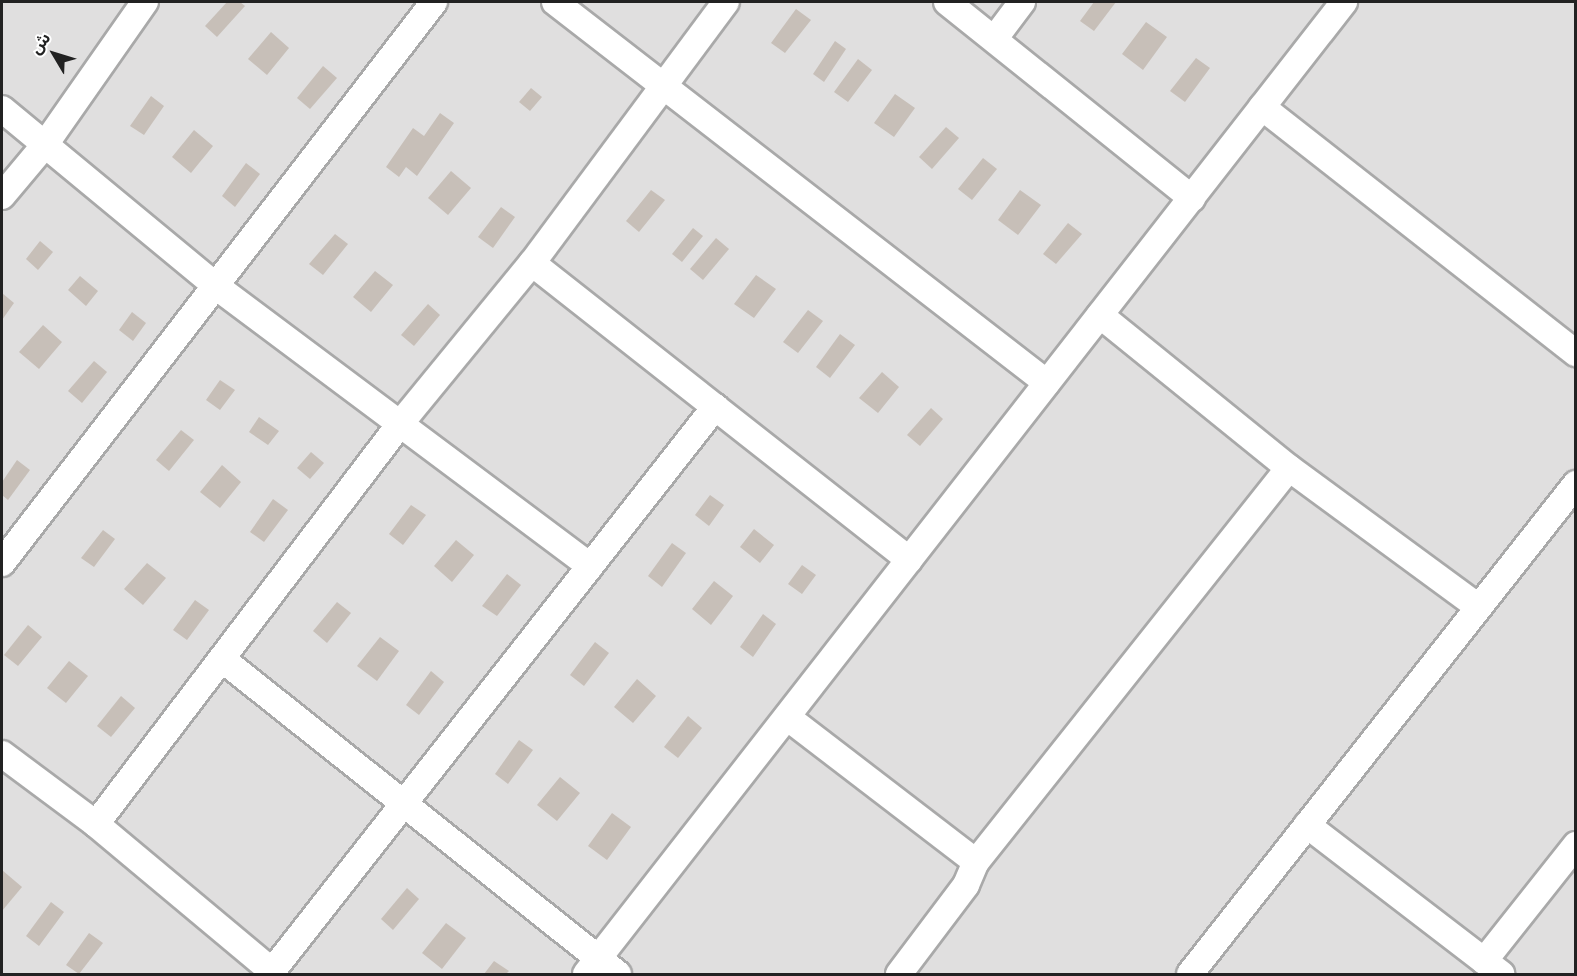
<!DOCTYPE html>
<html>
<head>
<meta charset="utf-8">
<style>
	body { margin:0 }
	#map { position:relative; width:1577px; height:976px; overflow:hidden; background:#f2efe9; font-family:Mulish,"Noto Sans Arabic",sans-serif }
	div>[style] { position:absolute }
	.residential>* { inset:0; background:#e0dfdf }
	.building>* { inset:0; background:#c7bfb8 }
	.roads { filter:drop-shadow(2px 0 #a9a9a9) drop-shadow(-2px 0 #a9a9a9) drop-shadow(0 2px #a9a9a9) drop-shadow(0 -2px #a9a9a9) }
	.minor>* { height:26px; margin:-13px; padding:0 13px; transform-origin:13px; border-radius:13px; background:#fff }
	span { translate:-50% -50%; white-space:nowrap; text-align:center; line-height:1.15; -webkit-text-stroke:5px #fff; paint-order:stroke }
	.frame { position:absolute; inset:0; border:3px solid #222; pointer-events:none }
	.north { position:absolute; left:24px; top:24px; width:60px; height:60px; -webkit-text-stroke:4px #fff; paint-order:stroke; rotate:308deg; font-size:16px; font-weight:700; line-height:24px; text-align:center; color:#222 }
	.north::after { content:''; display:block; margin:auto; width:21px; height:27px; background:#222; clip-path:polygon(50% 0,100% 100%,50% 72%,0 100%) }
</style>
</head>
<body>
<div id="map">
	<div class="residential">
		<div style="clip-path:polygon(2px 2px,1575px 2px,1575px 974px,2px 974px)"></div>
	</div>
	<div class="building">
		<div style="clip-path:polygon(227px 2px,240px 2px,245px 6px,217px 37px,205px 26px)"></div>
		<div style="clip-path:polygon(1094px 2px,1116px 2px,1094px 31px,1080px 21px)"></div>
		<div style="clip-path:polygon(796px 9px,811px 20px,785px 53px,771px 43px)"></div>
		<div style="clip-path:polygon(1146px 22px,1167px 37px,1143px 70px,1122px 54px)"></div>
		<div style="clip-path:polygon(271px 32px,289px 48px,267px 75px,248px 59px)"></div>
		<div style="clip-path:polygon(835px 41px,846px 49px,824px 82px,813px 74px)"></div>
		<div style="clip-path:polygon(1196px 58px,1210px 68px,1185px 102px,1170px 91px)"></div>
		<div style="clip-path:polygon(858px 59px,872px 70px,848px 102px,834px 92px)"></div>
		<div style="clip-path:polygon(323px 66px,337px 78px,310px 109px,297px 98px)"></div>
		<div style="clip-path:polygon(531px 88px,542px 97px,530px 111px,519px 102px)"></div>
		<div style="clip-path:polygon(895px 94px,915px 108px,894px 137px,874px 123px)"></div>
		<div style="clip-path:polygon(151px 96px,164px 106px,144px 135px,130px 126px)"></div>
		<div style="clip-path:polygon(440px 113px,454px 123px,417px 176px,406px 167px,399px 177px,386px 167px,413px 128px,424px 136px)"></div>
		<div style="clip-path:polygon(946px 127px,959px 138px,932px 169px,919px 157px)"></div>
		<div style="clip-path:polygon(194px 130px,213px 146px,191px 173px,172px 157px)"></div>
		<div style="clip-path:polygon(983px 158px,997px 169px,972px 200px,958px 189px)"></div>
		<div style="clip-path:polygon(246px 163px,260px 174px,235px 207px,222px 196px)"></div>
		<div style="clip-path:polygon(451px 171px,471px 188px,448px 215px,428px 198px)"></div>
		<div style="clip-path:polygon(651px 190px,665px 200px,639px 232px,626px 221px)"></div>
		<div style="clip-path:polygon(1020px 190px,1041px 205px,1018px 235px,998px 220px)"></div>
		<div style="clip-path:polygon(501px 207px,515px 217px,493px 248px,478px 237px)"></div>
		<div style="clip-path:polygon(1068px 223px,1082px 234px,1056px 264px,1043px 254px)"></div>
		<div style="clip-path:polygon(693px 228px,703px 236px,682px 262px,672px 254px)"></div>
		<div style="clip-path:polygon(335px 234px,348px 244px,323px 275px,309px 264px)"></div>
		<div style="clip-path:polygon(716px 238px,729px 249px,703px 280px,690px 269px)"></div>
		<div style="clip-path:polygon(40px 241px,53px 252px,38px 270px,26px 259px)"></div>
		<div style="clip-path:polygon(375px 271px,393px 285px,371px 312px,353px 297px)"></div>
		<div style="clip-path:polygon(756px 275px,776px 289px,754px 318px,734px 304px)"></div>
		<div style="clip-path:polygon(80px 276px,98px 291px,86px 306px,68px 290px)"></div>
		<div style="clip-path:polygon(2px 293px,14px 303px,2px 320px)"></div>
		<div style="clip-path:polygon(428px 304px,440px 315px,414px 346px,401px 335px)"></div>
		<div style="clip-path:polygon(808px 310px,823px 321px,798px 353px,783px 342px)"></div>
		<div style="clip-path:polygon(132px 312px,146px 323px,133px 341px,119px 330px)"></div>
		<div style="clip-path:polygon(43px 325px,62px 342px,39px 369px,19px 352px)"></div>
		<div style="clip-path:polygon(840px 334px,855px 345px,830px 378px,816px 367px)"></div>
		<div style="clip-path:polygon(94px 361px,107px 372px,82px 403px,68px 391px)"></div>
		<div style="clip-path:polygon(882px 372px,899px 387px,878px 413px,859px 398px)"></div>
		<div style="clip-path:polygon(220px 380px,235px 390px,220px 410px,206px 400px)"></div>
		<div style="clip-path:polygon(931px 408px,943px 419px,920px 446px,907px 435px)"></div>
		<div style="clip-path:polygon(259px 417px,279px 431px,268px 445px,249px 432px)"></div>
		<div style="clip-path:polygon(181px 430px,194px 440px,169px 471px,156px 460px)"></div>
		<div style="clip-path:polygon(311px 452px,324px 463px,310px 479px,297px 468px)"></div>
		<div style="clip-path:polygon(17px 460px,30px 470px,8px 500px,2px 495px,2px 482px)"></div>
		<div style="clip-path:polygon(222px 465px,241px 482px,220px 508px,200px 492px)"></div>
		<div style="clip-path:polygon(710px 495px,724px 505px,709px 526px,695px 515px)"></div>
		<div style="clip-path:polygon(273px 499px,288px 510px,264px 542px,250px 532px)"></div>
		<div style="clip-path:polygon(411px 505px,426px 515px,403px 545px,389px 534px)"></div>
		<div style="clip-path:polygon(754px 529px,774px 545px,760px 563px,740px 547px)"></div>
		<div style="clip-path:polygon(103px 530px,115px 539px,94px 567px,81px 558px)"></div>
		<div style="clip-path:polygon(456px 540px,474px 555px,452px 582px,434px 566px)"></div>
		<div style="clip-path:polygon(672px 543px,686px 553px,662px 587px,648px 576px)"></div>
		<div style="clip-path:polygon(147px 563px,166px 578px,143px 605px,124px 589px)"></div>
		<div style="clip-path:polygon(802px 565px,816px 575px,802px 594px,788px 584px)"></div>
		<div style="clip-path:polygon(507px 574px,521px 585px,497px 616px,482px 606px)"></div>
		<div style="clip-path:polygon(714px 581px,733px 596px,711px 625px,692px 609px)"></div>
		<div style="clip-path:polygon(195px 600px,209px 610px,187px 640px,173px 630px)"></div>
		<div style="clip-path:polygon(337px 602px,351px 613px,327px 643px,313px 631px)"></div>
		<div style="clip-path:polygon(763px 614px,776px 624px,753px 657px,740px 647px)"></div>
		<div style="clip-path:polygon(28px 625px,42px 637px,18px 666px,4px 655px)"></div>
		<div style="clip-path:polygon(380px 637px,399px 651px,377px 681px,357px 666px)"></div>
		<div style="clip-path:polygon(595px 642px,609px 653px,584px 686px,570px 675px)"></div>
		<div style="clip-path:polygon(69px 661px,88px 676px,66px 703px,47px 688px)"></div>
		<div style="clip-path:polygon(431px 671px,444px 682px,419px 715px,406px 705px)"></div>
		<div style="clip-path:polygon(637px 679px,656px 696px,633px 723px,614px 707px)"></div>
		<div style="clip-path:polygon(121px 696px,135px 708px,111px 737px,97px 726px)"></div>
		<div style="clip-path:polygon(688px 716px,702px 728px,678px 758px,664px 747px)"></div>
		<div style="clip-path:polygon(519px 740px,533px 750px,508px 784px,495px 774px)"></div>
		<div style="clip-path:polygon(560px 777px,580px 793px,557px 821px,537px 805px)"></div>
		<div style="clip-path:polygon(612px 813px,631px 827px,607px 860px,588px 846px)"></div>
		<div style="clip-path:polygon(2px 870px,22px 887px,2px 911px)"></div>
		<div style="clip-path:polygon(407px 888px,419px 899px,393px 930px,381px 919px)"></div>
		<div style="clip-path:polygon(51px 902px,64px 912px,39px 946px,26px 936px)"></div>
		<div style="clip-path:polygon(446px 923px,466px 938px,442px 969px,422px 953px)"></div>
		<div style="clip-path:polygon(89px 933px,103px 943px,79px 974px,66px 965px)"></div>
		<div style="clip-path:polygon(494px 961px,509px 971px,506px 974px,484px 974px)"></div>
	</div>
	<div class="roads">
		<div class="minor">
			<div style="left:555px;top:2px;width:622px;rotate:37.75deg"></div>
			<div style="left:947px;top:2px;width:314px;rotate:38.7deg"></div>
			<div style="left:995px;top:38px;width:45px;rotate:-53.1deg"></div>
			<div style="left:1262px;top:107px;width:399px;rotate:38.1deg"></div>
			<div style="left:2px;top:109px;width:279px;rotate:39.6deg"></div>
			<div style="left:217px;top:287px;width:466px;rotate:36.8deg"></div>
			<div style="left:2px;top:196px;width:65px;rotate:-50deg"></div>
			<div style="left:44px;top:146px;width:176px;rotate:-55deg"></div>
			<div style="left:532px;top:263px;width:480px;rotate:38.2deg"></div>
			<div style="left:1100px;top:315px;width:243px;rotate:39deg"></div>
			<div style="left:1289px;top:468px;width:235px;rotate:36.3deg"></div>
			<div style="left:2px;top:563px;width:708px;rotate:-52.4deg"></div>
			<div style="left:222px;top:659px;width:506px;rotate:38.5deg"></div>
			<div style="left:787px;top:717px;width:238px;rotate:37.5deg"></div>
			<div style="left:2px;top:754px;width:117px;rotate:36.7deg"></div>
			<div style="left:96px;top:824px;width:229px;rotate:39.9deg"></div>
			<div style="left:96px;top:824px;width:502px;rotate:-52.77deg"></div>
			<div style="left:400px;top:424px;width:208px;rotate:-50.7deg"></div>
			<div style="left:532px;top:263px;width:325px;rotate:-53.4deg"></div>
			<div style="left:1307px;top:825px;width:245px;rotate:37.5deg"></div>
			<div style="left:1484px;top:961px;width:148px;rotate:-51.6deg"></div>
			<div style="left:270px;top:974px;width:721px;rotate:-51.87deg"></div>
			<div style="left:586px;top:974px;width:1233px;rotate:-52.05deg"></div>
			<div style="left:899px;top:974px;width:111px;rotate:-53deg"></div>
			<div style="left:966px;top:885px;width:25px;rotate:-67deg"></div>
			<div style="left:976px;top:862px;width:503px;rotate:-51.54deg"></div>
			<div style="left:1190px;top:974px;width:624px;rotate:-51.77deg"></div>
		</div>
	</div>
	<div class="frame"></div>
	<div class="north">ش</div>
</div>
</body>
</html>
